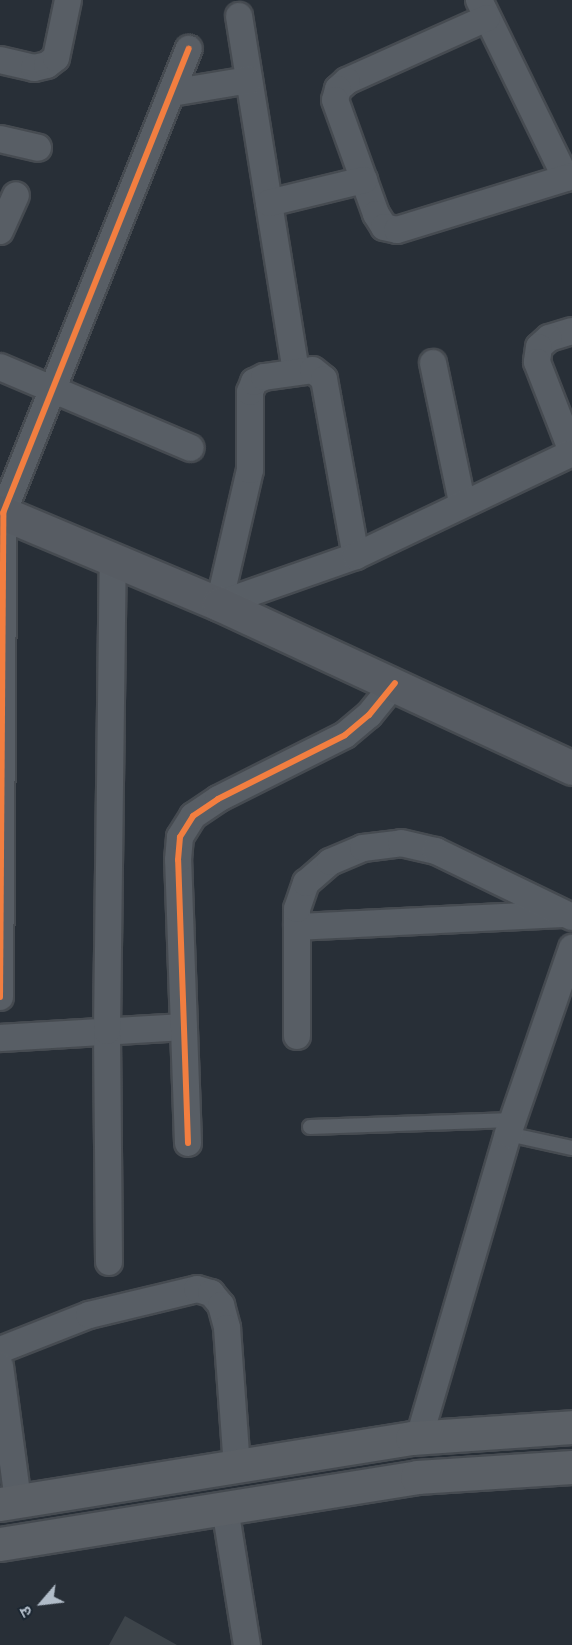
<!DOCTYPE html>
<html>
<head>
<meta charset="utf-8">
<style>
	body { margin:0 }
	#map { position:relative; width:572px; height:1645px; overflow:hidden; background:#282f37; font-family:Cabin,"Noto Sans Devanagari",sans-serif }
	div>[style] { position:absolute }
	.building>* { inset:0; background:#3d444a }
	.roads { filter:drop-shadow(2px 0 #464b51) drop-shadow(-2px 0 #464b51) drop-shadow(0 2px #464b51) drop-shadow(0 -2px #464b51) }
	.lane>* { height:14px; margin:-7px; padding:0 7px; transform-origin:7px; border-radius:7px; background:#585e65 }
	.street>* { height:26px; margin:-13px; padding:0 13px; transform-origin:13px; border-radius:13px; background:#585e65 }
	.secondary>* { height:33px; margin:-16.5px; padding:0 16.5px; transform-origin:16.5px; border-radius:16.5px; background:#575c63 }
	.primary>* { height:33px; margin:-16.5px; padding:0 16.5px; transform-origin:16.5px; border-radius:16.5px; background:#5b6066 }
	.cycleway>* { height:6px; margin:-3px; padding:0 3px; transform-origin:3px; border-radius:3px; background:#f27e40 }
	span { translate:-50% -50%; white-space:nowrap; text-align:center; line-height:1.15; -webkit-text-stroke:6px #1b2631; paint-order:stroke }
	.north { position:absolute; left:12px; top:1573px; width:60px; height:60px; -webkit-text-stroke:4px #1b2631; paint-order:stroke; rotate:242deg; font-size:16px; font-weight:700; line-height:24px; text-align:center; color:#b1bcc8 }
	.north::after { content:''; display:block; margin:auto; width:21px; height:27px; background:#b1bcc8; clip-path:polygon(50% 0,100% 100%,50% 72%,0 100%) }
</style>
</head>
<body>
<div id="map">
	<div class="building">
		<div style="clip-path:polygon(125px 1616px,177px 1645px,109px 1645px)"></div>
	</div>
	<div class="roads">
		<div class="lane">
			<div style="left:310px;top:1127px;width:203px;rotate:-2deg"></div>
			<div style="left:508px;top:1134px;width:66px;rotate:12.3deg"></div>
		</div>
		<div class="street">
			<div style="left:479px;top:0;width:198px;rotate:64deg"></div>
			<div style="left:566px;top:178px;width:6px;rotate:-18deg"></div>
			<div style="left:239px;top:16px;width:360px;rotate:80.9deg"></div>
			<div style="left:487px;top:18px;width:154px;rotate:155.8deg"></div>
			<div style="left:347px;top:81px;width:12px;rotate:138deg"></div>
			<div style="left:338px;top:89px;width:11px;rotate:105deg"></div>
			<div style="left:335px;top:100px;width:121px;rotate:70.2deg"></div>
			<div style="left:376px;top:214px;width:15px;rotate:58deg"></div>
			<div style="left:384px;top:227px;width:13px;rotate:13deg"></div>
			<div style="left:397px;top:230px;width:177px;rotate:-17.1deg"></div>
			<div style="left:0;top:60px;width:35px;rotate:13deg"></div>
			<div style="left:34px;top:68px;width:13px;rotate:-13deg"></div>
			<div style="left:47px;top:65px;width:11px;rotate:-38deg"></div>
			<div style="left:56px;top:58px;width:59px;rotate:-78.3deg"></div>
			<div style="left:171px;top:93px;width:79px;rotate:-9.5deg"></div>
			<div style="left:0;top:139px;width:39px;rotate:13deg"></div>
			<div style="left:269px;top:203px;width:98px;rotate:-13.6deg"></div>
			<div style="left:0;top:231px;width:39px;rotate:-66deg"></div>
			<div style="left:572px;top:331px;width:24px;rotate:163deg"></div>
			<div style="left:549px;top:338px;width:13px;rotate:138deg"></div>
			<div style="left:539px;top:347px;width:15px;rotate:98deg"></div>
			<div style="left:537px;top:362px;width:97px;rotate:68.7deg"></div>
			<div style="left:433px;top:363px;width:142px;rotate:78.2deg"></div>
			<div style="left:0;top:367px;width:207px;rotate:23deg"></div>
			<div style="left:219px;top:604px;width:138px;rotate:-77deg"></div>
			<div style="left:250px;top:470px;width:78px;rotate:-90deg"></div>
			<div style="left:250px;top:392px;width:11px;rotate:-68deg"></div>
			<div style="left:254px;top:382px;width:11px;rotate:-27deg"></div>
			<div style="left:264px;top:377px;width:49px;rotate:-8.1deg"></div>
			<div style="left:313px;top:370px;width:14px;rotate:39deg"></div>
			<div style="left:324px;top:379px;width:180px;rotate:79.8deg"></div>
			<div style="left:219px;top:604px;width:145px;rotate:-19.3deg"></div>
			<div style="left:356px;top:556px;width:239px;rotate:-25.5deg"></div>
			<div style="left:297px;top:927px;width:266px;rotate:-2.8deg"></div>
			<div style="left:0;top:997px;width:484px;rotate:-89.6deg"></div>
			<div style="left:3px;top:513px;width:500px;rotate:-68.2deg"></div>
			<div style="left:297px;top:1036px;width:127px;rotate:-90deg"></div>
			<div style="left:297px;top:909px;width:28px;rotate:-71deg"></div>
			<div style="left:306px;top:883px;width:32px;rotate:-41deg"></div>
			<div style="left:330px;top:862px;width:36px;rotate:-23deg"></div>
			<div style="left:363px;top:848px;width:38px;rotate:-7deg"></div>
			<div style="left:401px;top:843px;width:36px;rotate:13deg"></div>
			<div style="left:436px;top:851px;width:151px;rotate:25.9deg"></div>
			<div style="left:0;top:1038px;width:184px;rotate:-3.4deg"></div>
			<div style="left:188px;top:1143px;width:283px;rotate:-92deg"></div>
			<div style="left:178px;top:860px;width:23px;rotate:-85deg"></div>
			<div style="left:180px;top:837px;width:25px;rotate:-58deg"></div>
			<div style="left:193px;top:816px;width:30px;rotate:-34deg"></div>
			<div style="left:218px;top:799px;width:142px;rotate:-26.7deg"></div>
			<div style="left:345px;top:735px;width:31px;rotate:-40deg"></div>
			<div style="left:369px;top:715px;width:41px;rotate:-50.9deg"></div>
			<div style="left:109px;top:1262px;width:231px;rotate:-90.5deg"></div>
			<div style="left:107px;top:1031px;width:470px;rotate:-89.3deg"></div>
			<div style="left:0;top:1350px;width:96px;rotate:-21.5deg"></div>
			<div style="left:89px;top:1315px;width:111px;rotate:-13.5deg"></div>
			<div style="left:197px;top:1289px;width:15px;rotate:16deg"></div>
			<div style="left:211px;top:1293px;width:16px;rotate:50deg"></div>
			<div style="left:221px;top:1305px;width:24px;rotate:75deg"></div>
			<div style="left:227px;top:1328px;width:138px;rotate:85.9deg"></div>
			<div style="left:0;top:1366px;width:136px;rotate:82.4deg"></div>
			<div style="left:419px;top:1438px;width:317px;rotate:-73.7deg"></div>
			<div style="left:508px;top:1134px;width:197px;rotate:-71deg"></div>
			<div style="left:225px;top:1508px;width:139px;rotate:80.9deg"></div>
		</div>
		<div class="secondary">
			<div style="left:0;top:512px;width:238px;rotate:22.8deg"></div>
			<div style="left:219px;top:604px;width:389px;rotate:24.9deg"></div>
		</div>
		<div class="primary">
			<div style="left:0;top:1504px;width:417px;rotate:-9.1deg"></div>
			<div style="left:412px;top:1438px;width:160px;rotate:-3.9deg"></div>
			<div style="left:0;top:1544px;width:422px;rotate:-9.1deg"></div>
			<div style="left:417px;top:1477px;width:155px;rotate:-3.7deg"></div>
		</div>
	</div>
	<div class="cycleway">
		<div style="left:0;top:997px;width:484px;rotate:-89.6deg"></div>
		<div style="left:3px;top:513px;width:500px;rotate:-68.2deg"></div>
		<div style="left:188px;top:1143px;width:283px;rotate:-92deg"></div>
		<div style="left:178px;top:860px;width:23px;rotate:-85deg"></div>
		<div style="left:180px;top:837px;width:25px;rotate:-58deg"></div>
		<div style="left:193px;top:816px;width:30px;rotate:-34deg"></div>
		<div style="left:218px;top:799px;width:142px;rotate:-26.7deg"></div>
		<div style="left:345px;top:735px;width:31px;rotate:-40deg"></div>
		<div style="left:369px;top:715px;width:41px;rotate:-50.9deg"></div>
	</div>
	<div class="north">उ</div>
</div>
</body>
</html>
